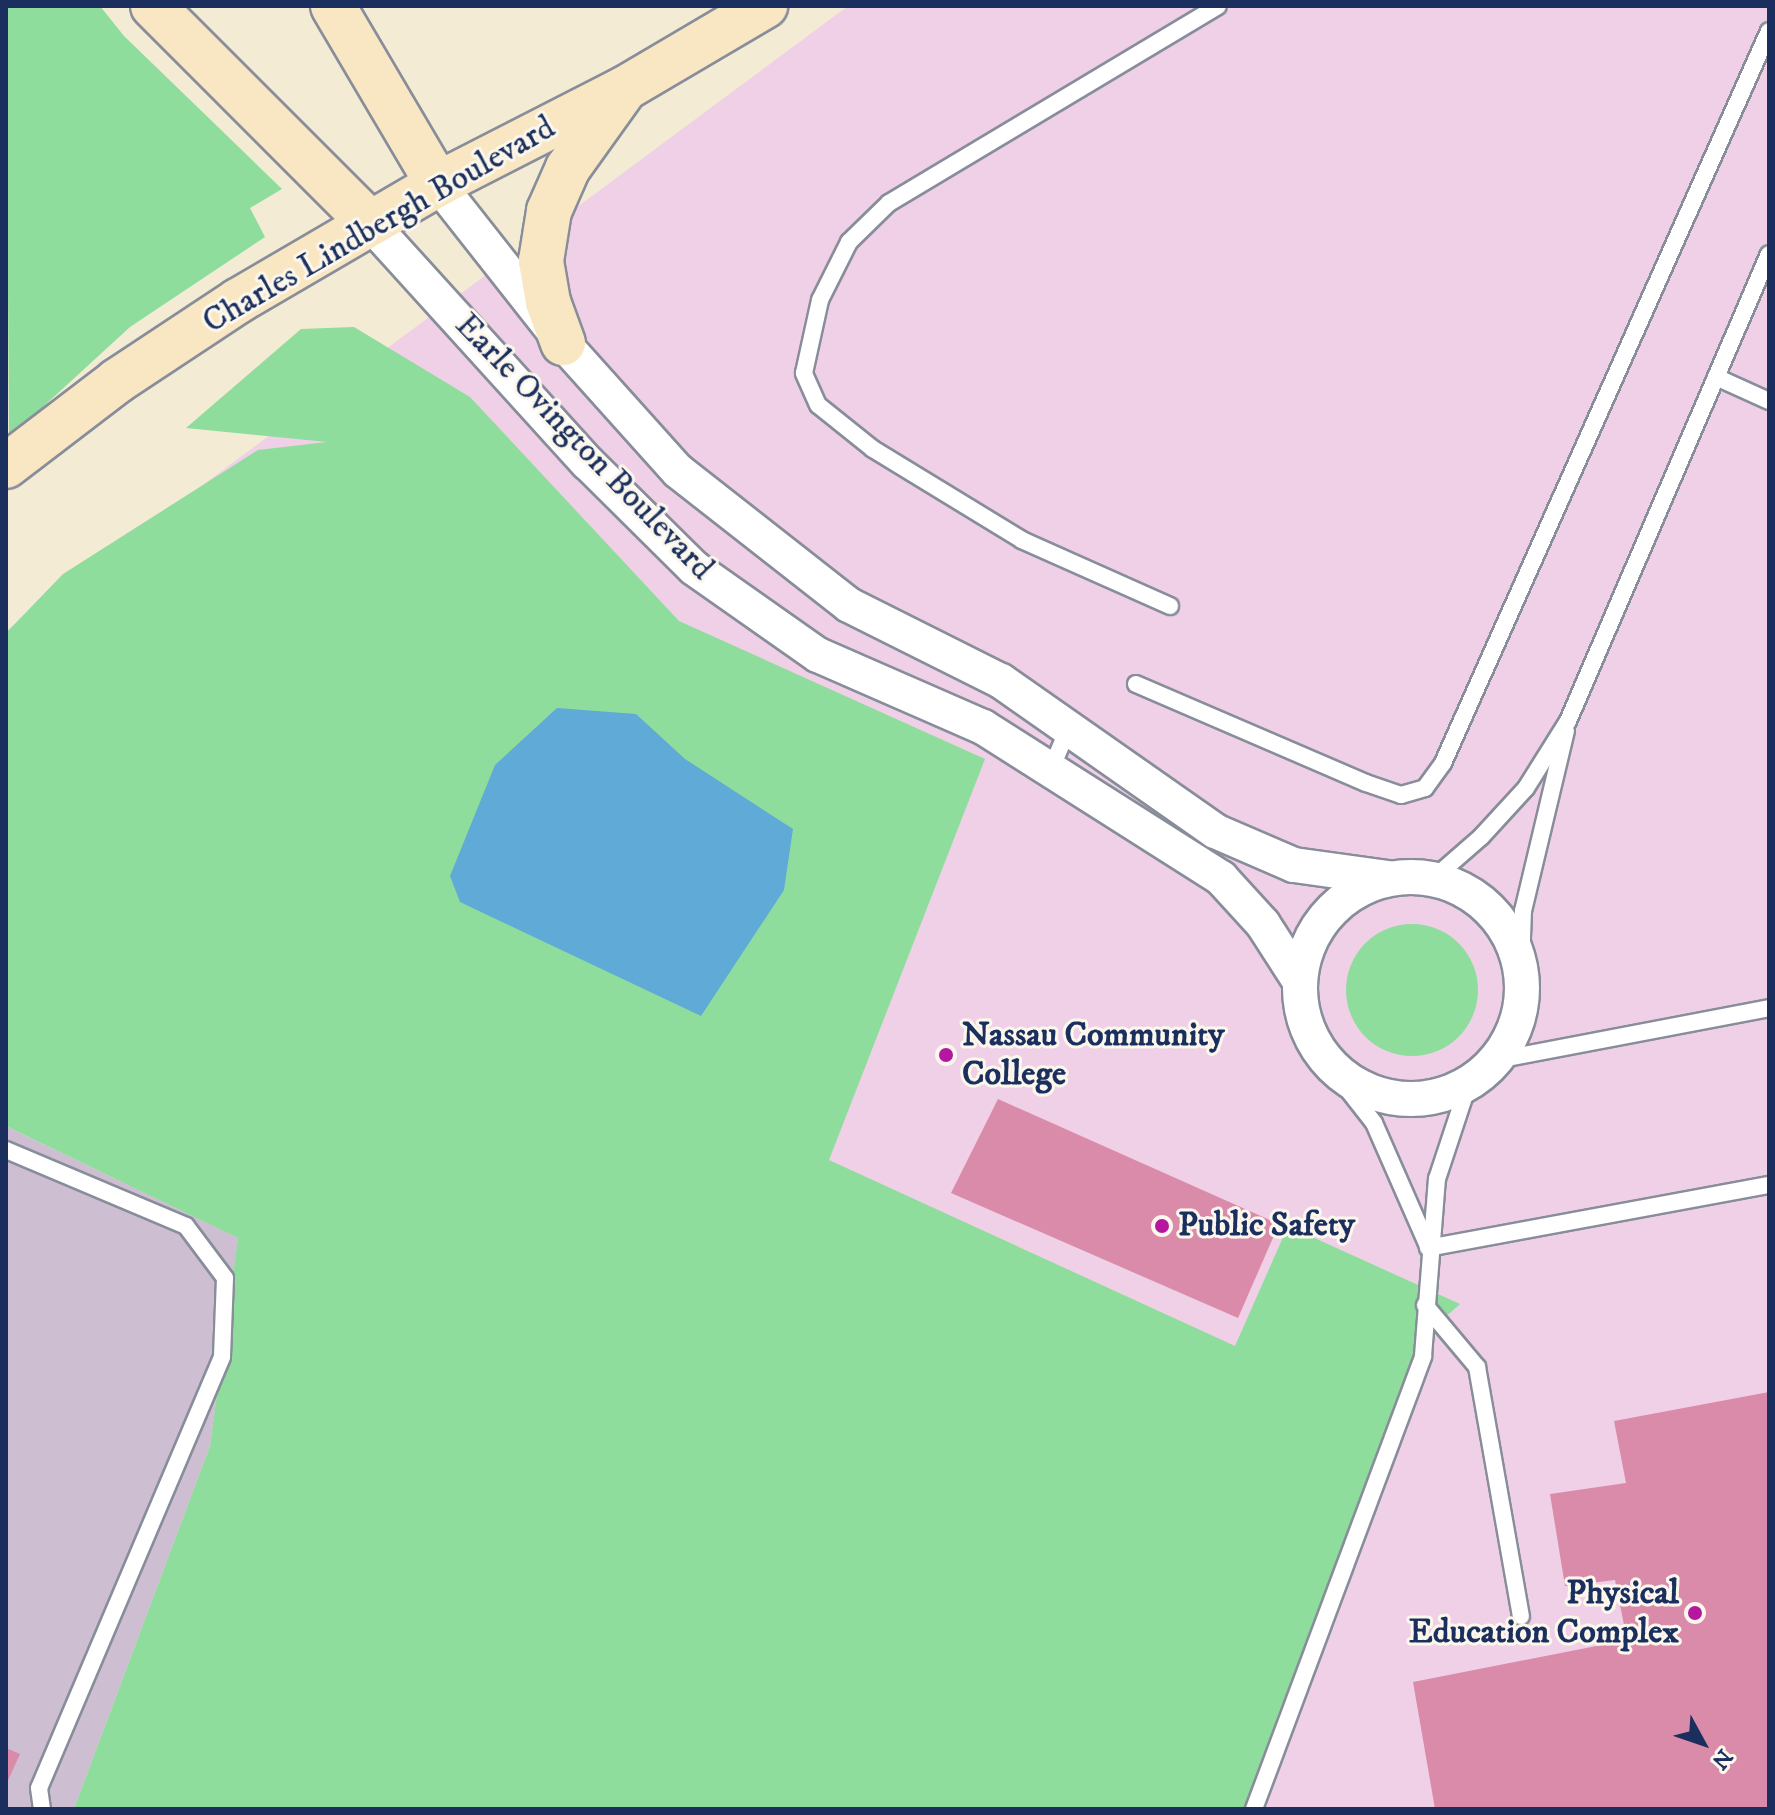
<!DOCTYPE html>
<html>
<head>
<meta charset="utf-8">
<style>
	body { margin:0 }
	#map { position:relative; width:1775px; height:1815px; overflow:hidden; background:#f4ebd5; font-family:"IM FELL DW Pica",serif }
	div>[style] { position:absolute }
	.built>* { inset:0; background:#efd0e6 }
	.industrial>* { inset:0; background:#cdbed2 }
	.green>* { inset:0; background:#8edd9c }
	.round { border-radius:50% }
	.water>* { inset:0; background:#5faad7 }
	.building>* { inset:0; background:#da8baa }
	.roads { filter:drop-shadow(2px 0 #888d9a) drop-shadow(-2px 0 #888d9a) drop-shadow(0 2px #888d9a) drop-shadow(0 -2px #888d9a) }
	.lane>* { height:16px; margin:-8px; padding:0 8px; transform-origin:8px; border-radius:8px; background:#fff }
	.street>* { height:34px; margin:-17px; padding:0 17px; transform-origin:17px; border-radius:17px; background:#fff }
	.street>.ring { margin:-17px; padding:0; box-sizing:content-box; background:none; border:34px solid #fff; border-radius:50% }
	.secondary>* { height:44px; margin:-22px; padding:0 22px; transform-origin:22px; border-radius:22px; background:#f9e7c3 }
	.dots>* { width:22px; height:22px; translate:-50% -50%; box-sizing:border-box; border:4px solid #fbf7ec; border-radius:50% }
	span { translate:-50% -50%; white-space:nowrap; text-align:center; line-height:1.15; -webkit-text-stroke:6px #fbf7ec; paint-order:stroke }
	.street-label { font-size:34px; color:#1b2f5e }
	.poi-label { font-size:34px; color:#1b2f5e; font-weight:700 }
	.left { translate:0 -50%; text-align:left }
	.right { translate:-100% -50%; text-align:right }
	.frame { position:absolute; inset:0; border:8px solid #1b2f5e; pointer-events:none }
	.north { position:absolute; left:1663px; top:1703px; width:80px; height:80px; -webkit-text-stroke:6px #fbf7ec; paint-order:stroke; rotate:130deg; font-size:22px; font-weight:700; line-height:32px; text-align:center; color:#1b2f5e }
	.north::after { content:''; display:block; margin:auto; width:28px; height:36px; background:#1b2f5e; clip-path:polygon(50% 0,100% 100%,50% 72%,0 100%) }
</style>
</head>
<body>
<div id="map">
	<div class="built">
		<div style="clip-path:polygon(848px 6px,1769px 6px,1769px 1809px,74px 1809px,210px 1446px,6px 872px,6px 631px)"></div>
	</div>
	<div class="industrial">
		<div style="clip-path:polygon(6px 1126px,238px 1238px,210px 1446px,74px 1809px,6px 1809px)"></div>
	</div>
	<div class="green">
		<div style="clip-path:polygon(6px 6px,100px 6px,124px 36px,282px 189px,250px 208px,265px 237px,130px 327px,9px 438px)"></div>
		<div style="clip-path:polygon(354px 327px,470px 397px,679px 621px,985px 759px,829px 1160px,1235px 1346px,1288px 1226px,1460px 1304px,1423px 1337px,1253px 1809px,74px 1809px,210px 1446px,238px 1238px,6px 1126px,6px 633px,63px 574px,258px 450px,327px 442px,186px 428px,301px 329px)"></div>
		<div class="round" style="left:1346px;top:924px;width:132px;height:132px"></div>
	</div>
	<div class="water">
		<div style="clip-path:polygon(557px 708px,636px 714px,685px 759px,793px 829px,784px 890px,701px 1016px,460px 902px,450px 876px,495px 765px)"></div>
	</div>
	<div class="building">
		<div style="clip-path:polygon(998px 1099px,1279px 1224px,1238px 1318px,951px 1193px)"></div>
		<div style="clip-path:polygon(1769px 1392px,1769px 1809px,1435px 1809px,1413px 1682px,1627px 1640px,1615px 1580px,1565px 1586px,1550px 1494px,1626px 1483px,1614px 1421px)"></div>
		<div style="clip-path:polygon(6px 1748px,20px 1754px,6px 1785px)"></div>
	</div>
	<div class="roads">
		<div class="lane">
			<div style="left:1716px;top:377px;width:58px;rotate:24.4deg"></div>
			<div style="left:1170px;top:606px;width:162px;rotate:-156deg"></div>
			<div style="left:1022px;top:540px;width:175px;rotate:-148.6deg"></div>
			<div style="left:873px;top:449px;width:70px;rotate:-141.3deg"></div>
			<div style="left:818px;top:405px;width:35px;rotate:-114deg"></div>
			<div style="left:804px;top:373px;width:75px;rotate:-77.6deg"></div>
			<div style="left:820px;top:300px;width:65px;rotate:-63.4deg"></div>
			<div style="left:849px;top:242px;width:56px;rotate:-44.3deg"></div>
			<div style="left:889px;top:203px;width:383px;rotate:-30.9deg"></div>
			<div style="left:1136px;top:684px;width:250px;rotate:23.3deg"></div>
			<div style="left:1366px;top:783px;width:37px;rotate:19deg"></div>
			<div style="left:1401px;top:795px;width:25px;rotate:-16deg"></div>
			<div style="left:1425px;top:788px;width:31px;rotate:-54deg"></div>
			<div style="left:1443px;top:763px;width:801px;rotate:-65.99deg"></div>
			<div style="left:1051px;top:769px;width:46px;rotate:-66.8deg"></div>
			<div style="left:1434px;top:878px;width:62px;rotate:-41.1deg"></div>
			<div style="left:1481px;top:837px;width:67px;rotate:-47.4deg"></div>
			<div style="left:1526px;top:788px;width:79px;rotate:-57.9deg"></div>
			<div style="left:1568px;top:721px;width:508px;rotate:-66.71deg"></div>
			<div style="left:1521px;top:965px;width:54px;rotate:-87.9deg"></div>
			<div style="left:1523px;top:911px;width:185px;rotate:-76.6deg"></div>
			<div style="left:1497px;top:1060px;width:277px;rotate:-10.8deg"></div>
			<div style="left:1327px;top:1063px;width:76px;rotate:51.9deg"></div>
			<div style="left:1374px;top:1123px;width:134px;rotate:66.3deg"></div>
			<div style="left:6px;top:1150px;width:195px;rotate:22.9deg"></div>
			<div style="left:186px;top:1226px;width:65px;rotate:53.1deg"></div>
			<div style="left:225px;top:1278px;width:79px;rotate:92.2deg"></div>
			<div style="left:222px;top:1357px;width:468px;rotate:113deg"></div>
			<div style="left:39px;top:1788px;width:21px;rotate:82deg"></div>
			<div style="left:1428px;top:1248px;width:347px;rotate:-10.5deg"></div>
			<div style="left:1425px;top:1305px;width:81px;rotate:50deg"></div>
			<div style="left:1477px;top:1367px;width:253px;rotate:80deg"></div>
			<div style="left:1254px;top:1809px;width:483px;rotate:-69.5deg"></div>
			<div style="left:1423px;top:1356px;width:178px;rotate:-85.5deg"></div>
			<div style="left:1437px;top:1179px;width:99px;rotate:-71.7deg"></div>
		</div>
		<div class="street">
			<div style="left:438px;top:184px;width:202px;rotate:51.8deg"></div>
			<div style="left:563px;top:343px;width:172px;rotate:48.1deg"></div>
			<div style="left:678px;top:471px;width:217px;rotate:38.1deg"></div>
			<div style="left:849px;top:605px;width:170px;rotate:26.6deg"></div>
			<div style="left:1001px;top:681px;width:261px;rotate:35deg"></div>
			<div style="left:1215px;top:831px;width:86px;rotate:23.3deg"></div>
			<div style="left:1294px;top:865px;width:95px;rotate:7.9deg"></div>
			<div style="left:370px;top:223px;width:324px;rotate:47.8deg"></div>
			<div style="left:588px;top:463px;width:149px;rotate:44.7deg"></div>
			<div style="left:694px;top:568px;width:151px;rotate:35.1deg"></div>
			<div style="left:818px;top:655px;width:180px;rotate:23.6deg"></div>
			<div style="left:983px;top:727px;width:282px;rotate:32.4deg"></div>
			<div style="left:1221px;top:878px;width:62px;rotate:47.6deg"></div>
			<div style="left:1263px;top:924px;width:67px;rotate:57.3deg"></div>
			<div class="ring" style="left:1300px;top:877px;width:188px;height:188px"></div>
		</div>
		<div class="secondary">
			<div style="left:153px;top:6px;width:307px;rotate:45deg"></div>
			<div style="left:333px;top:6px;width:207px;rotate:59.5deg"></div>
			<div style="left:563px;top:343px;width:44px;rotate:-110.1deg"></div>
			<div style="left:548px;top:302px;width:42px;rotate:-99.7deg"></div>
			<div style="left:541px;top:261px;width:51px;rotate:-80.9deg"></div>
			<div style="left:549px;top:211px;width:47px;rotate:-66.2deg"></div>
			<div style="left:568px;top:168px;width:91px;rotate:-54.4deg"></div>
			<div style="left:6px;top:466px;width:140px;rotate:-37.4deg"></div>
			<div style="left:117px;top:381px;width:145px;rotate:-33.5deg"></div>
			<div style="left:238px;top:301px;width:232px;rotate:-30.3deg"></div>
			<div style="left:438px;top:184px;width:209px;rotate:-27.1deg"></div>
			<div style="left:624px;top:89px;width:164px;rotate:-30.5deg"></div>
		</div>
	</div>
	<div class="dots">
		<div style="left:946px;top:1055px;background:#b5179e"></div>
		<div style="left:1162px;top:1226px;background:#b5179e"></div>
		<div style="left:1695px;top:1613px;background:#b5179e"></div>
	</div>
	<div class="street-label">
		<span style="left:379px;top:225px;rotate:-30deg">Charles Lindbergh Boulevard</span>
		<span style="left:584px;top:447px;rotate:46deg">Earle Ovington Boulevard</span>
	</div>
	<div class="poi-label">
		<span class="left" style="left:962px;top:1055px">Nassau Community<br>College</span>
		<span class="left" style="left:1178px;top:1226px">Public Safety</span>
		<span class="right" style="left:1679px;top:1613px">Physical<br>Education Complex</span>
	</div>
	<div class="frame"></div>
	<div class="north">N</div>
</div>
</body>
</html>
